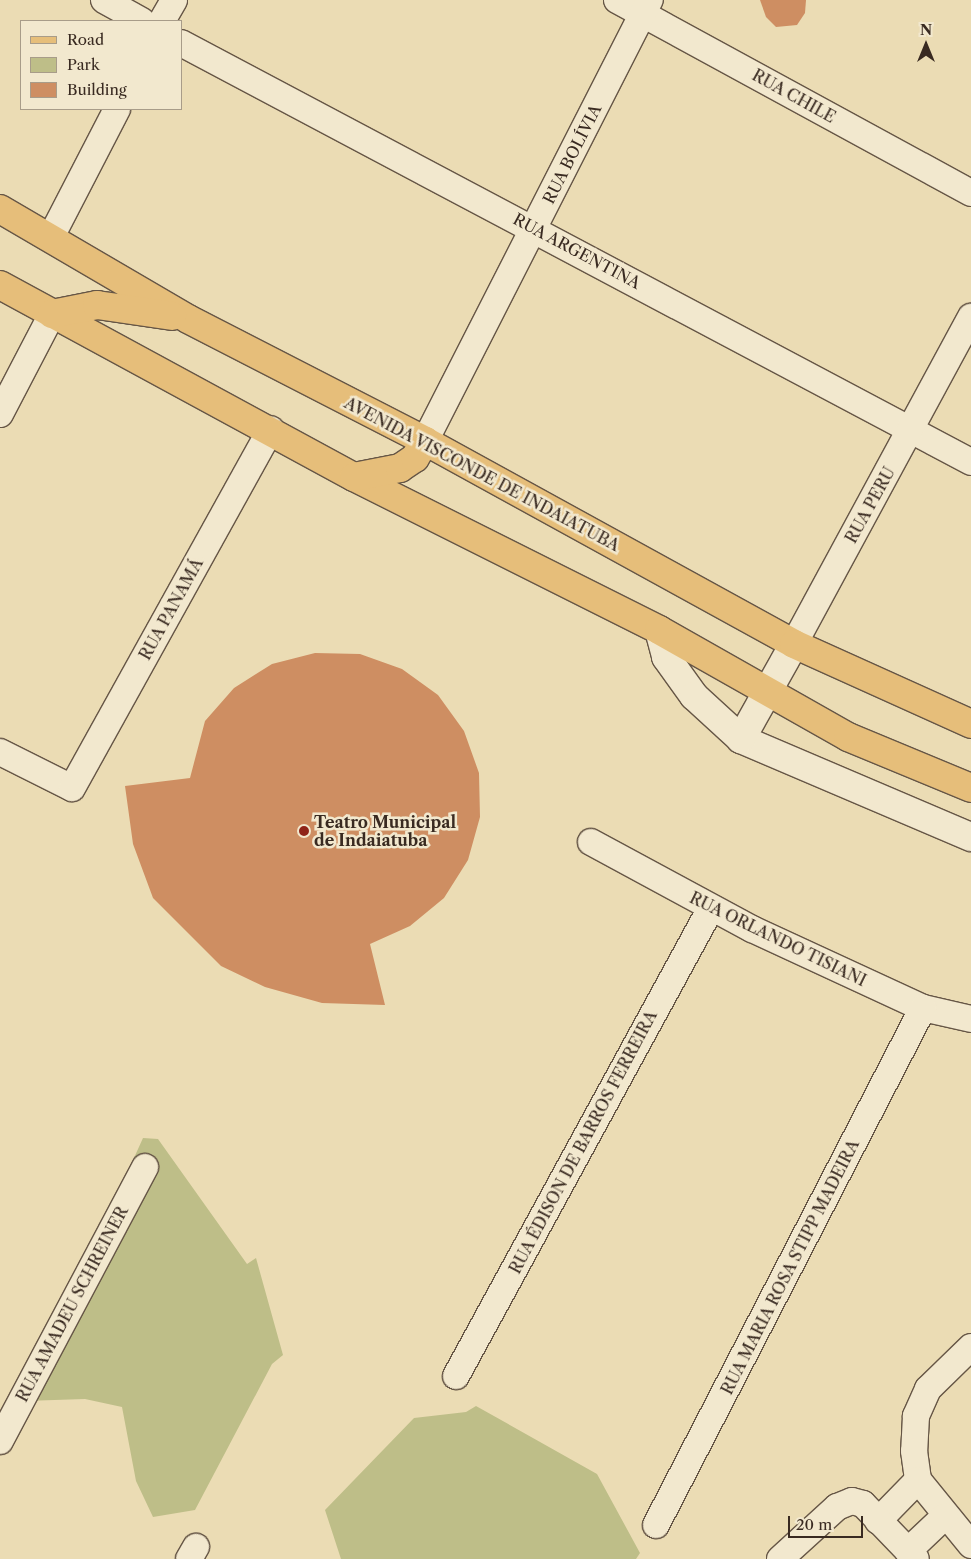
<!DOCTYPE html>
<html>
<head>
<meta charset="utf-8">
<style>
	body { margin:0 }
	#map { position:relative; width:971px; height:1559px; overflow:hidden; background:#ebdcb4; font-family:"Libre Caslon Text",serif }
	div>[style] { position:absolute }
	.green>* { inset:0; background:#bebe88 }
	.building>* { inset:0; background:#ce8e62 }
	.roads { filter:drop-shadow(1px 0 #665646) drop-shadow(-1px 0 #665646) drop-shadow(0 1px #665646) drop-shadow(0 -1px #665646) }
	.street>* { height:26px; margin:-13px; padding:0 13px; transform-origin:13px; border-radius:13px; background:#f2e8ce }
	.secondary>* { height:28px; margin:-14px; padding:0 14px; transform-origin:14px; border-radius:14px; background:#f2e8ce }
	.primary>* { height:28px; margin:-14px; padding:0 14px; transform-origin:14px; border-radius:14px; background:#e6be7a }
	.dots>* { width:14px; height:14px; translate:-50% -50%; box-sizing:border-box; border:2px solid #f2e8ce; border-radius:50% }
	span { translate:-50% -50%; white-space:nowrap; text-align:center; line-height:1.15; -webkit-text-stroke:5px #f2e8ce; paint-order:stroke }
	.street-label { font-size:16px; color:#392a21 }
	.poi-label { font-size:16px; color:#392a21; font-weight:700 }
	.left { translate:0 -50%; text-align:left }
	.legend { position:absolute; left:20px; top:20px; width:162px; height:90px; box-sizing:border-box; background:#f2e8ce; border:1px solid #a89c89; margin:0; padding:6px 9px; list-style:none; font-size:15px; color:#392a21 }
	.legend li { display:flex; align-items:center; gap:10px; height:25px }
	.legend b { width:25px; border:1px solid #a89c89 }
	.north { position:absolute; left:901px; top:20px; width:50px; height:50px; -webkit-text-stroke:4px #f2e8ce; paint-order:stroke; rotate:0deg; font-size:14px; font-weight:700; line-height:20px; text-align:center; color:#392a21 }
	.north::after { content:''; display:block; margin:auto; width:18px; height:22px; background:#392a21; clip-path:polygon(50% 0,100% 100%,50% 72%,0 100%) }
	.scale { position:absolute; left:788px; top:1516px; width:75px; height:22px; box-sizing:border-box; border:2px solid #392a21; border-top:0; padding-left:6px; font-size:15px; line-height:18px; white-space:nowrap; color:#392a21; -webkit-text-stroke:4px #f2e8ce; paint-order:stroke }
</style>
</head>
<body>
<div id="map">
	<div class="green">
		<div style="clip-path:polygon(143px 1138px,158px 1139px,247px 1264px,256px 1258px,283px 1355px,272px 1364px,195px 1510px,153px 1517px,136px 1481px,122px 1407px,85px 1399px,24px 1401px)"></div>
		<div style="clip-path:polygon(476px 1406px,597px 1474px,640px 1553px,636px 1559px,341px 1559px,325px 1510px,414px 1418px,466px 1412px)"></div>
	</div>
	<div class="building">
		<div style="clip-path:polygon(760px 0,806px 0,805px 13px,797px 25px,776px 27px,766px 17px)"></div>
		<div style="clip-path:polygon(315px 653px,360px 654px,402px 669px,438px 695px,464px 731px,479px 773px,480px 817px,468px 860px,444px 898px,410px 926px,370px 944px,385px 1005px,322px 1003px,265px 987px,221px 966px,153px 898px,133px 844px,125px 786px,190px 778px,205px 721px,234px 688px,272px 664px)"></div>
	</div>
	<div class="roads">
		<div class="street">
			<div style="left:104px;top:0;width:43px;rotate:28.9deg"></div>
			<div style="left:617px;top:0;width:403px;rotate:28.6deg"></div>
			<div style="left:162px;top:21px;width:24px;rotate:-60deg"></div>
			<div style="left:181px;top:43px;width:894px;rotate:27.94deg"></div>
			<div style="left:51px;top:237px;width:144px;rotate:-62.7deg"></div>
			<div style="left:0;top:414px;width:113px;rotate:-62.5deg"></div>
			<div style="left:425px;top:441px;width:495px;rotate:-63deg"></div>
			<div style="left:794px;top:644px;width:372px;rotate:-61.6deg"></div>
			<div style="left:0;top:752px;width:80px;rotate:26.6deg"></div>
			<div style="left:72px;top:788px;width:410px;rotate:-61deg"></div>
			<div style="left:591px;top:842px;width:183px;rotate:28.4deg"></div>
			<div style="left:752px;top:929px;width:188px;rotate:24.8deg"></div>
			<div style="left:923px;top:1008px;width:49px;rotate:12.9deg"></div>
			<div style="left:971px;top:1347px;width:60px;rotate:135.7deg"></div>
			<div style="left:928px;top:1389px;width:30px;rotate:114deg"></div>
			<div style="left:916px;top:1416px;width:35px;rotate:93deg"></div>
			<div style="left:914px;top:1451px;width:29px;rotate:82deg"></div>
			<div style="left:918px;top:1480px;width:84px;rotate:50.8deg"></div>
			<div style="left:456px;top:1376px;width:533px;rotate:-61.42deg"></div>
			<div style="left:0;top:1441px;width:310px;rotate:-62.1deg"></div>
			<div style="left:878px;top:1521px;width:57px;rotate:-45.7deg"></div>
			<div style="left:656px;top:1525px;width:582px;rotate:-62.69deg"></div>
			<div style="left:908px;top:1551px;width:50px;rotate:-43.4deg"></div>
			<div style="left:189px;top:1559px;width:14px;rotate:-60deg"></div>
			<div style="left:780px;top:1559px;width:77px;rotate:-42.4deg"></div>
			<div style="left:837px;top:1507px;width:16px;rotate:-22deg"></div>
			<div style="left:852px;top:1501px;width:11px;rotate:15deg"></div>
			<div style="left:863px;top:1504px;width:76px;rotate:46.1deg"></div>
		</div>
		<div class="secondary">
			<div style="left:659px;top:630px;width:28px;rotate:75deg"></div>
			<div style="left:666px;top:657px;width:48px;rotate:54.3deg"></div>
			<div style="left:694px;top:696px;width:64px;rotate:42.5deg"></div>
			<div style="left:741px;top:739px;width:250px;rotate:23.1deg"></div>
			<div style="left:741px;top:739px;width:109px;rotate:-60.8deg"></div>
		</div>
		<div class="primary">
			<div style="left:0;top:209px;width:218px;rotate:30.3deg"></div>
			<div style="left:188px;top:319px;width:267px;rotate:27.2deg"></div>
			<div style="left:425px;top:441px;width:421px;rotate:28.8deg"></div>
			<div style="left:794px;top:644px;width:194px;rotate:24.3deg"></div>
			<div style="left:0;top:285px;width:403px;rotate:28.5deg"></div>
			<div style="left:354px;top:477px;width:341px;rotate:26.6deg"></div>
			<div style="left:659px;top:630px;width:217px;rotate:29.5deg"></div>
			<div style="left:848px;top:737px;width:133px;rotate:22.5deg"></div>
			<div style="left:52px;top:314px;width:46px;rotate:-11.3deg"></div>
			<div style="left:97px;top:305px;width:76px;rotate:8.3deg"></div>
			<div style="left:354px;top:477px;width:47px;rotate:-11.1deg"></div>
			<div style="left:400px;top:468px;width:18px;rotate:-34deg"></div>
			<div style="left:415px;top:458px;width:20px;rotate:-60deg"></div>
		</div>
	</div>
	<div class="dots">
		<div style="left:304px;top:831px;background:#8f2418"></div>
	</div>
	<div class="street-label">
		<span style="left:794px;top:96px;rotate:29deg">RUA CHILE</span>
		<span style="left:572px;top:154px;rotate:-63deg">RUA BOLÍVIA</span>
		<span style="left:577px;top:251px;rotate:28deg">RUA ARGENTINA</span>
		<span style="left:482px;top:474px;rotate:28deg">AVENIDA VISCONDE DE INDAIATUBA</span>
		<span style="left:870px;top:505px;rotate:-61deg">RUA PERU</span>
		<span style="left:171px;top:609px;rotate:-61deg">RUA PANAMÁ</span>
		<span style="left:778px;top:939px;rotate:26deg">RUA ORLANDO TISIANI</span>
		<span style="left:583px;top:1142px;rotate:-62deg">RUA ÉDISON DE BARROS FERREIRA</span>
		<span style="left:790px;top:1267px;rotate:-63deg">RUA MARIA ROSA STIPP MADEIRA</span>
		<span style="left:72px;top:1304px;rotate:-62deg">RUA AMADEU SCHREINER</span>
	</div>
	<div class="poi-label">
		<span class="left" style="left:314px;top:831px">Teatro Municipal<br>de Indaiatuba</span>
	</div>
	<ul class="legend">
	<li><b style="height:6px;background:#e6be7a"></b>Road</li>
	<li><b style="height:14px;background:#bebe88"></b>Park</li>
	<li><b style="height:14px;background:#ce8e62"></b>Building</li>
	</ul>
	<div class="north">N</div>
	<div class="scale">20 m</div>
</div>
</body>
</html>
